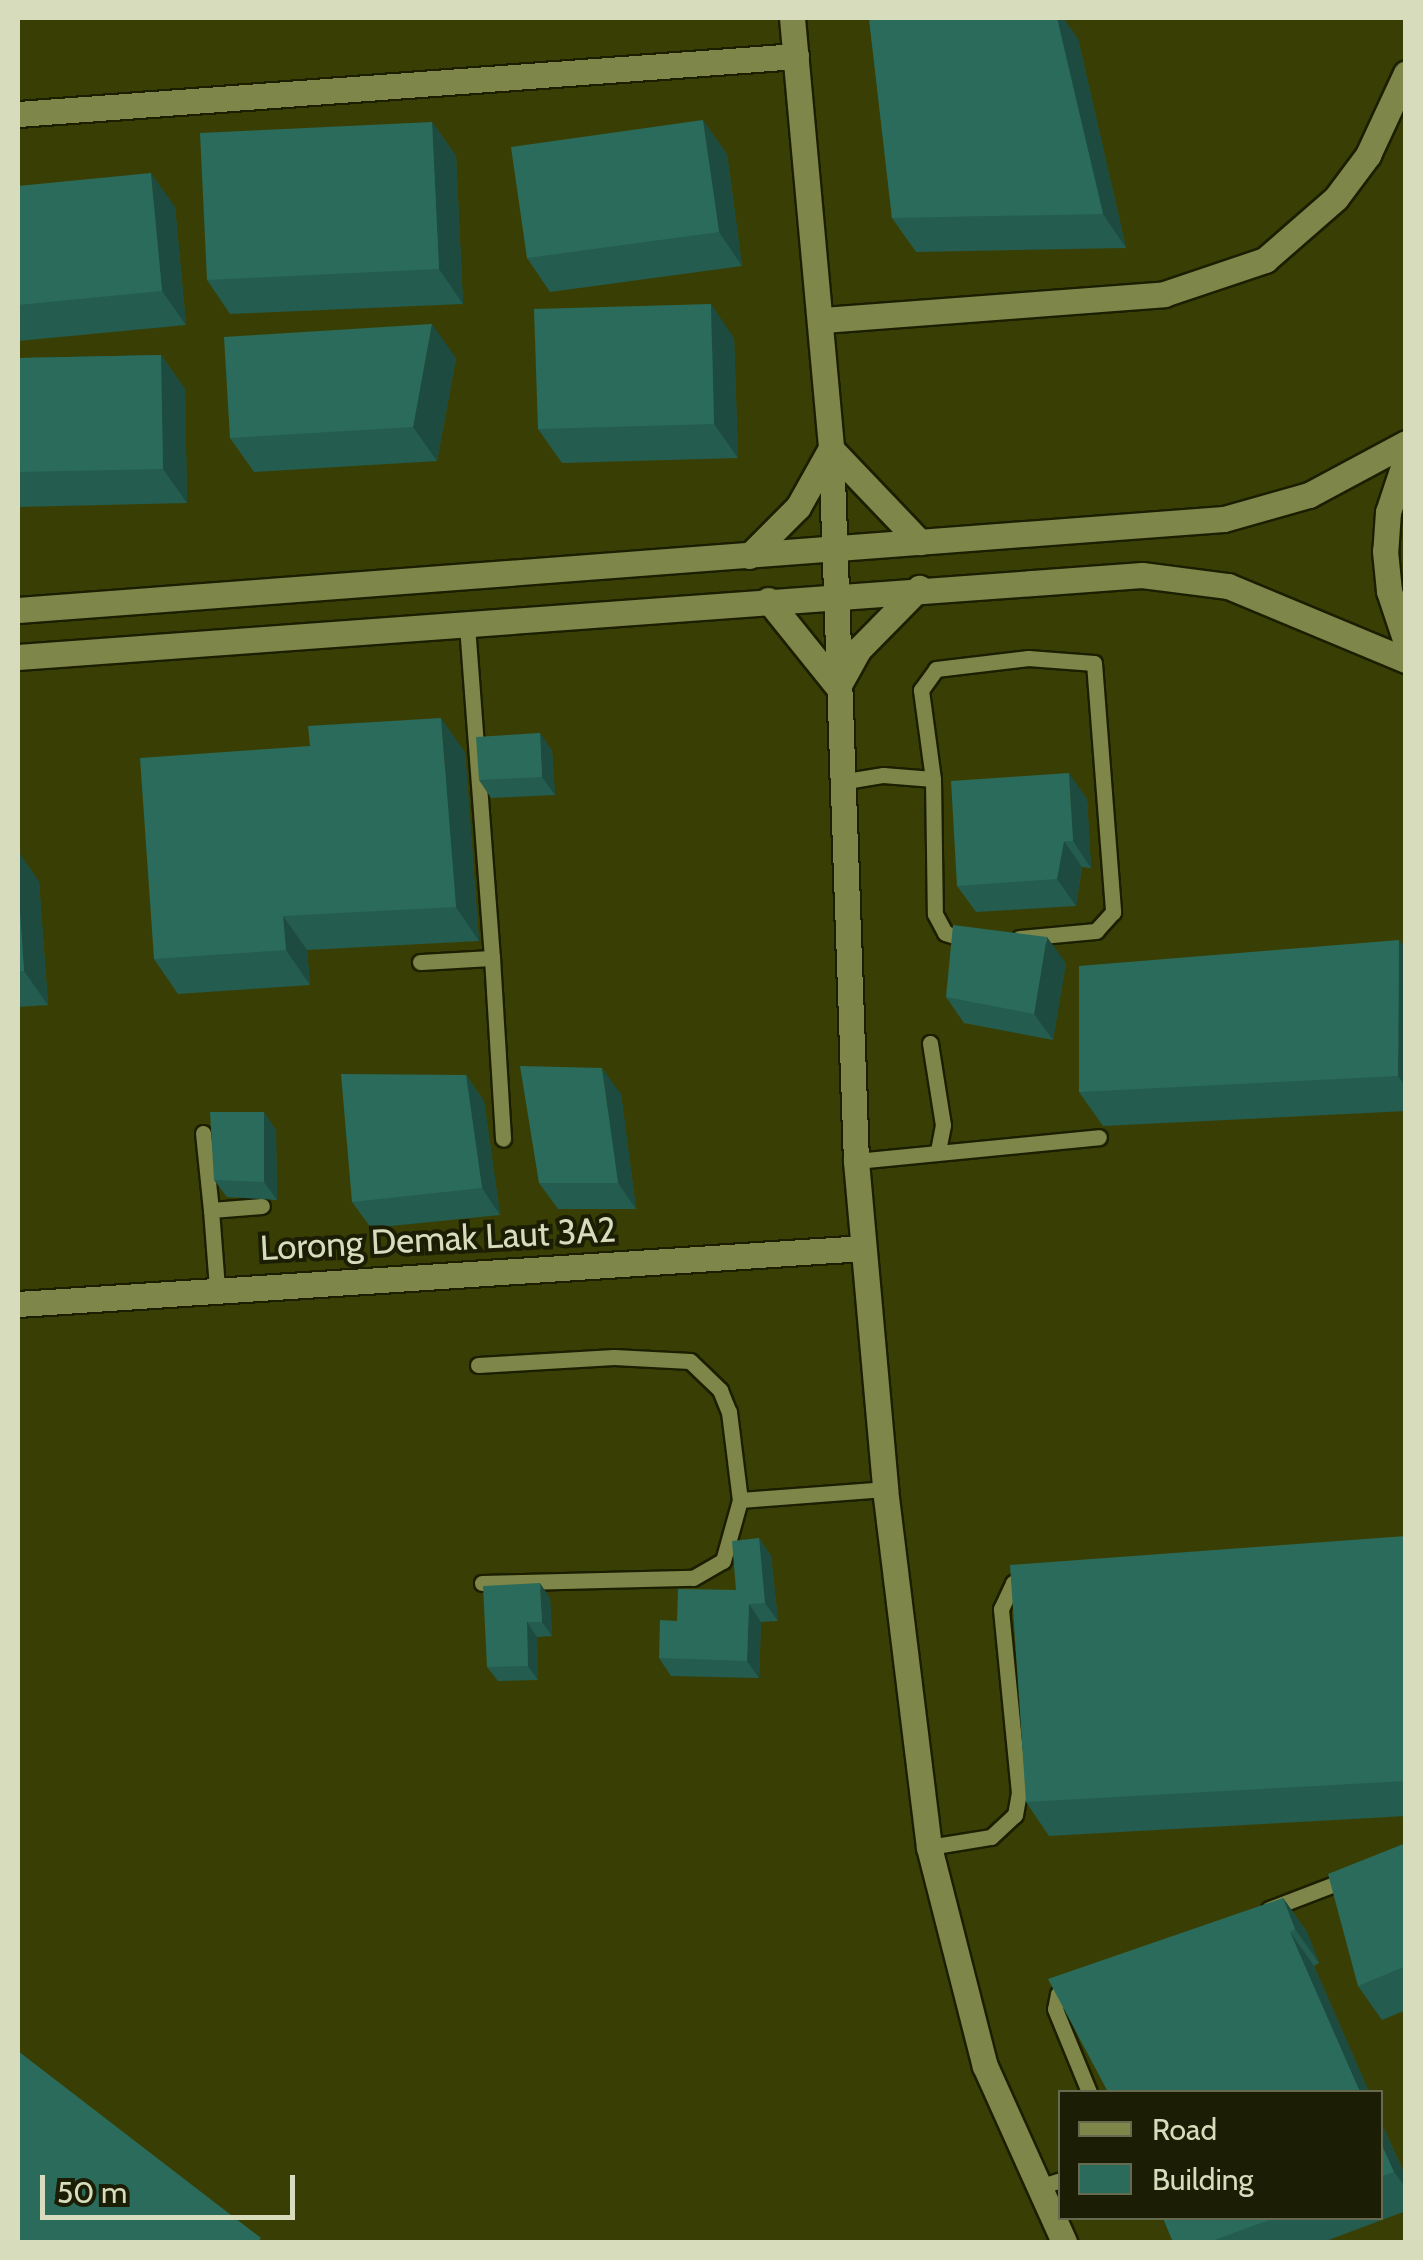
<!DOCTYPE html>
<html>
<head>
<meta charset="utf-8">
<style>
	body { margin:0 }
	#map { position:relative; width:1423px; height:2260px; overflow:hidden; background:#333807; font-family:Cabin,sans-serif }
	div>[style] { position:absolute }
	.built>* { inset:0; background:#393f04 }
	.roads { filter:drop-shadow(2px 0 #1b1f00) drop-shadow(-2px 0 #1b1f00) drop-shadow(0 2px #1b1f00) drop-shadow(0 -2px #1b1f00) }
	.lane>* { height:15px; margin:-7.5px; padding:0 7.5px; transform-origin:7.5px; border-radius:7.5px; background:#7e8749 }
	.street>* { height:25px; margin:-12.5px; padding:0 12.5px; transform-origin:12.5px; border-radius:12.5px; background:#7e8749 }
	.secondary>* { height:25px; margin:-12.5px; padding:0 12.5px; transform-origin:12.5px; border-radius:12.5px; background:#7e8749 }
	.wall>* { inset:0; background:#245c4f }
	.shaded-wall>* { inset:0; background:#1d4b40 }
	.building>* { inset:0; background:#2a6b5c }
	span { translate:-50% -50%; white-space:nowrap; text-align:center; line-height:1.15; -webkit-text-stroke:8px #1b1e05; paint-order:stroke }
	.street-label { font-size:35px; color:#d7dcbd }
	.frame { position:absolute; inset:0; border:20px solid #d7dcbd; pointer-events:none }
	.legend { position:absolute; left:1058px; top:2090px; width:325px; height:130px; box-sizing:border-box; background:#1b1e05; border:2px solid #666a4f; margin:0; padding:12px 18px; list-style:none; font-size:30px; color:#d7dcbd }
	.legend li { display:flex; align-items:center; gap:20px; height:50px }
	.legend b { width:50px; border:2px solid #666a4f }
	.scale { position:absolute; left:40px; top:2175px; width:255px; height:45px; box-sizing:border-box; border:5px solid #d7dcbd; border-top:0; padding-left:12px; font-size:30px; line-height:35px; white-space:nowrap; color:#d7dcbd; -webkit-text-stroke:8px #1b1e05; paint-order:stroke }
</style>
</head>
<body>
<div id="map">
	<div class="built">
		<div style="clip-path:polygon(evenodd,18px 18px,1405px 18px,1405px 2242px,18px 2242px,18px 18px,1060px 2092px,1380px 2092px,1380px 2218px,1060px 2218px,1060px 2092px)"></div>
	</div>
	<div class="roads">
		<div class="lane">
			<div style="left:933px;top:779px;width:135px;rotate:89.2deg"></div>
			<div style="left:935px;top:914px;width:21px;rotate:62deg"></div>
			<div style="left:945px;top:933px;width:27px;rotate:17deg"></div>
			<div style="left:840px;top:782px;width:44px;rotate:-9.2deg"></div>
			<div style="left:883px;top:775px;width:50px;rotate:4.6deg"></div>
			<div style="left:933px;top:779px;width:90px;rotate:-97.7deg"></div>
			<div style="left:921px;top:690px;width:26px;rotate:-54deg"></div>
			<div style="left:936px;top:669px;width:93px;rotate:-6.8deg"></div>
			<div style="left:1028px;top:658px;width:66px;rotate:4.3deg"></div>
			<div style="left:1094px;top:663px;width:250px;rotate:85.6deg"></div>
			<div style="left:1113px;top:912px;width:25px;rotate:132deg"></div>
			<div style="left:1096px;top:931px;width:77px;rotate:174.8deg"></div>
			<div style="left:492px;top:958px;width:181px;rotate:86.5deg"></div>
			<div style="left:420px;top:962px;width:72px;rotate:-3.2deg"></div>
			<div style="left:492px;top:958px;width:335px;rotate:-94.3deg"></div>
			<div style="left:930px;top:1043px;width:83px;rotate:81deg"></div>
			<div style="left:943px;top:1125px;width:26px;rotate:101deg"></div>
			<div style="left:203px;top:1133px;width:77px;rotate:84.1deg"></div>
			<div style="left:856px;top:1161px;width:244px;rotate:-5.6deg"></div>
			<div style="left:217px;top:1288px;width:78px;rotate:-94.4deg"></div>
			<div style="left:211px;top:1210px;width:51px;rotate:-4.5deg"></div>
			<div style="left:478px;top:1365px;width:136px;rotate:-3.4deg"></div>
			<div style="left:614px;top:1357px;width:76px;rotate:3deg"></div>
			<div style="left:690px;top:1361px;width:42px;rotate:44deg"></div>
			<div style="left:720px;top:1390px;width:24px;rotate:68deg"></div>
			<div style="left:729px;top:1412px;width:89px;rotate:82.9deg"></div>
			<div style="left:482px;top:1583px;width:211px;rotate:-1.4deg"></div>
			<div style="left:693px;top:1578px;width:34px;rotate:-30deg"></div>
			<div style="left:723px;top:1561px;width:63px;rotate:-74.4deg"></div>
			<div style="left:740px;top:1500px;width:145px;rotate:-4.3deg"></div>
			<div style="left:929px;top:1847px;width:63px;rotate:-9.2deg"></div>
			<div style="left:991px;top:1837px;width:33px;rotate:-43deg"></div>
			<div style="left:1015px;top:1815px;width:22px;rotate:-80deg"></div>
			<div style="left:1019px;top:1793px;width:185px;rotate:-95.6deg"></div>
			<div style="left:1001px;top:1609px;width:29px;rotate:-65deg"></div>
			<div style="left:1013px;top:1583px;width:13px;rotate:-23deg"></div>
			<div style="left:1269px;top:1909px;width:87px;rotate:-20.9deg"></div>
			<div style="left:1070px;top:1985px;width:15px;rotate:143deg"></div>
			<div style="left:1058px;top:1994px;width:15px;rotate:101deg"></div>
			<div style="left:1055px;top:2009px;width:90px;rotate:67.7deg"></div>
			<div style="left:1036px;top:2188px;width:25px;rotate:-18deg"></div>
		</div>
		<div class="street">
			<div style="left:792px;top:18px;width:433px;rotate:84.8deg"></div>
			<div style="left:831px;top:449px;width:712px;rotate:87.99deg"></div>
			<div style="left:856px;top:1161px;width:329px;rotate:84.9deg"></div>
			<div style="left:885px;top:1489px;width:361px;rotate:83deg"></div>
			<div style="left:929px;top:1847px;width:226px;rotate:75.7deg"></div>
			<div style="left:985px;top:2066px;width:193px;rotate:65.8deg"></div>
			<div style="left:18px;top:114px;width:780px;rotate:-4.26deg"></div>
			<div style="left:822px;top:320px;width:343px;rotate:-4.3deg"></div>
			<div style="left:1164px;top:294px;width:107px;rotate:-18.6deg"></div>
			<div style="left:1265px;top:260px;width:94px;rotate:-41.1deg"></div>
			<div style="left:1336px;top:198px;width:54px;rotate:-53.3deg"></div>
			<div style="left:1368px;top:155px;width:90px;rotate:-65.1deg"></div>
			<div style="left:831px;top:449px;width:129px;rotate:46.3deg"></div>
			<div style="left:749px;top:556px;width:69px;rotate:-45deg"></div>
			<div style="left:798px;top:507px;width:65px;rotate:-60.7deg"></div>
			<div style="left:768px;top:600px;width:112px;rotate:51.2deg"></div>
			<div style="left:18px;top:610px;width:1209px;rotate:-4.32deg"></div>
			<div style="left:1224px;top:519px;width:88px;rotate:-15.8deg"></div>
			<div style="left:1309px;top:495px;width:110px;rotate:-28.2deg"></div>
			<div style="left:18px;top:657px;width:1127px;rotate:-4.17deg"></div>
			<div style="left:1142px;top:575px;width:87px;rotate:7.3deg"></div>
			<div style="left:1228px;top:586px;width:193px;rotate:22.6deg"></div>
			<div style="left:840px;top:683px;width:39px;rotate:-61deg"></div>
			<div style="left:859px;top:649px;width:86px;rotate:-45.5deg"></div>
			<div style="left:18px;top:1304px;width:847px;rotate:-3.79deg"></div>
		</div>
		<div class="secondary">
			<div style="left:1406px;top:458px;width:57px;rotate:108.4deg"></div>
			<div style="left:1388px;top:512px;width:39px;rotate:94deg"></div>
			<div style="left:1385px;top:551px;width:40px;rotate:84.3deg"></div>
			<div style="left:1389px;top:591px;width:54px;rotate:71.6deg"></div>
		</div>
	</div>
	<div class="wall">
		<div style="clip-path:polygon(869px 18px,1063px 18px,1078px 39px,1126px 248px,916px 252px,892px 218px)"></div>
		<div style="clip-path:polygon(432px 122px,456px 156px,463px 304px,230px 314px,207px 280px)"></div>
		<div style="clip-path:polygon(727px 154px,742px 266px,550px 292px,527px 258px)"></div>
		<div style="clip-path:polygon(18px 186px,175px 207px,186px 325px,18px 341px)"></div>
		<div style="clip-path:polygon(734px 338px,738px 458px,562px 463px,538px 429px)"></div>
		<div style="clip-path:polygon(161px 355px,185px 389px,187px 503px,18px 507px,18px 358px)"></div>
		<div style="clip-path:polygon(456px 358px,437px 461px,254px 472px,230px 438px)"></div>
		<div style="clip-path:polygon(540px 733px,552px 751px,555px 795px,491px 798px,479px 780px)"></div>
		<div style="clip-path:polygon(465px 752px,479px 941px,307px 950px,310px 985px,178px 994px,154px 959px)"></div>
		<div style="clip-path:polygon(1087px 799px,1091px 868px,1082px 867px,1076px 906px,976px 912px,957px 886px)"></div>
		<div style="clip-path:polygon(18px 851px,39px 882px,48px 1005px,18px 1007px)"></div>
		<div style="clip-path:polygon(1406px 949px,1406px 1111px,1103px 1126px,1079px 1092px)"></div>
		<div style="clip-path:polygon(1066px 963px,1053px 1040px,964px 1023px,946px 997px)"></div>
		<div style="clip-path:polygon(466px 1075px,484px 1101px,500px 1215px,371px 1228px,352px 1202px)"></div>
		<div style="clip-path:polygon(621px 1094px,636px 1209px,558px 1209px,539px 1183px)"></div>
		<div style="clip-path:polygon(276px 1130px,277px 1200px,227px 1197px,214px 1180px)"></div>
		<div style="clip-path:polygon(1406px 1536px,1406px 1816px,1049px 1836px,1026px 1802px)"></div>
		<div style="clip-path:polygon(759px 1538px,771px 1556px,778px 1621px,761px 1622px,759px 1678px,671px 1676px,659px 1658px,736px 1590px)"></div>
		<div style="clip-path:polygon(550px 1598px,552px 1636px,537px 1637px,538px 1680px,498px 1681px,487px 1667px)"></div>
		<div style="clip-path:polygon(1406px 1843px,1406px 2010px,1382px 2020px,1358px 1986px)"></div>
		<div style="clip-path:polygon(1283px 1898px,1307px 1932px,1319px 1963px,1314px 1966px,1369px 2092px,1108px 2092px)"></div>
		<div style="clip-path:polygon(1380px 2120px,1406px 2177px,1406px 2211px,1323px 2242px,1173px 2242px,1163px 2218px,1380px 2218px)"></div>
	</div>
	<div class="shaded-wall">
		<div style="clip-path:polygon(1057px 18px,1063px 18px,1078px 39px,1126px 248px,1103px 214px)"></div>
		<div style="clip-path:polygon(703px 120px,727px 154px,742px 266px,719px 232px)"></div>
		<div style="clip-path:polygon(432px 122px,456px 156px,463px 304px,439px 269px)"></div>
		<div style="clip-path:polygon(151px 173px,175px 207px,186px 325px,162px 291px)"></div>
		<div style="clip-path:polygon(711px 304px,734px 338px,738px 458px,714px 424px)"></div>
		<div style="clip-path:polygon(432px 324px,456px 358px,437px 461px,413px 427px)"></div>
		<div style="clip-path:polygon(161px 355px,185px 389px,187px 503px,163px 469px)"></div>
		<div style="clip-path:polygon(441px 718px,465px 752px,479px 941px,456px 907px)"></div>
		<div style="clip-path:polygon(540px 733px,552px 751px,555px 795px,542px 777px)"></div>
		<div style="clip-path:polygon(1069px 773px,1087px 799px,1091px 868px,1073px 841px)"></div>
		<div style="clip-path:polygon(1064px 841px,1082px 867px,1076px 906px,1057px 879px)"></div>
		<div style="clip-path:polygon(18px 851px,39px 882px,48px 1005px,24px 971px,18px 881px)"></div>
		<div style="clip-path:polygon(283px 916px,307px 950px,310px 985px,286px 950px)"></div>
		<div style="clip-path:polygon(1047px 937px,1066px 963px,1053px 1040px,1034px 1014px)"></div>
		<div style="clip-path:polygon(1399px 940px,1406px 949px,1406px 1087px,1398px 1076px)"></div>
		<div style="clip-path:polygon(602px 1068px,621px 1094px,636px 1209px,618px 1183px)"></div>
		<div style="clip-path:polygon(466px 1075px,484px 1101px,500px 1215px,482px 1188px)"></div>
		<div style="clip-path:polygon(264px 1112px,276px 1130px,277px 1200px,264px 1182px)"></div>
		<div style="clip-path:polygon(759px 1538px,771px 1556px,778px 1621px,765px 1603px)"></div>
		<div style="clip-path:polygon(540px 1583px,550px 1598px,552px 1636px,542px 1622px)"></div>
		<div style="clip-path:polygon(749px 1604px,761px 1622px,759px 1678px,747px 1661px)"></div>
		<div style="clip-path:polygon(527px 1622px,537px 1637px,538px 1680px,528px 1666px)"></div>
		<div style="clip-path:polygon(1283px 1898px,1307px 1932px,1319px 1963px,1295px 1929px)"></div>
		<div style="clip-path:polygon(1290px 1932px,1314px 1966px,1369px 2092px,1360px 2092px)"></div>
		<div style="clip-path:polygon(1380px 2120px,1406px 2177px,1406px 2188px,1394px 2172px,1380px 2141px)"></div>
	</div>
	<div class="building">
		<div style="clip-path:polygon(869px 18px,1057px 18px,1103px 214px,892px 218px)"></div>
		<div style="clip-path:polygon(703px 120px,719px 232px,527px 258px,511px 147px)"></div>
		<div style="clip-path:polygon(432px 122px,439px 269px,207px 280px,200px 133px)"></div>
		<div style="clip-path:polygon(151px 173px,162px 291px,18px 305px,18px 186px)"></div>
		<div style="clip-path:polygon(711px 304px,714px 424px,538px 429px,534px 309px)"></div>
		<div style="clip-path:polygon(432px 324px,413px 427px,230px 438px,224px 337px)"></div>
		<div style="clip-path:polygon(161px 355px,163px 469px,18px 472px,18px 358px)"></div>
		<div style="clip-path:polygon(441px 718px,456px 907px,283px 916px,286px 950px,154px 959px,140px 758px,310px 746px,308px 726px)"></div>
		<div style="clip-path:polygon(540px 733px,542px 777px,479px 780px,476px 737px)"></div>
		<div style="clip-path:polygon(1069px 773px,1073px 841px,1064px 841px,1057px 879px,957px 886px,951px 781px)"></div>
		<div style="clip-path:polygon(18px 881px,24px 971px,18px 971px)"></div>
		<div style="clip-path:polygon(953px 925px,1047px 937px,1034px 1014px,946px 997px)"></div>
		<div style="clip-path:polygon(1399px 940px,1398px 1076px,1079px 1092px,1079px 966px)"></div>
		<div style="clip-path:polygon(520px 1066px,602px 1068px,618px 1183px,539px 1183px)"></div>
		<div style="clip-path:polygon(341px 1074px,466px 1075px,482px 1188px,352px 1202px)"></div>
		<div style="clip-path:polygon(210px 1112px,264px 1112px,264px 1182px,214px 1180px)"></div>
		<div style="clip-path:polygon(1406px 1536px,1406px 1781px,1026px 1802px,1010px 1565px)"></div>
		<div style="clip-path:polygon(759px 1538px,765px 1603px,749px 1604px,747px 1661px,659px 1658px,660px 1620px,677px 1621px,678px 1589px,736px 1590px,732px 1541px)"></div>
		<div style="clip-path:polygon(540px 1583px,542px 1622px,527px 1622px,528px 1666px,487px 1667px,483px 1586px)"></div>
		<div style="clip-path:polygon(1406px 1843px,1406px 1966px,1358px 1986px,1328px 1874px)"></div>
		<div style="clip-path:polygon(1283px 1898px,1295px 1929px,1290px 1932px,1360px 2092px,1108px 2092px,1048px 1979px)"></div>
		<div style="clip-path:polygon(18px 2051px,261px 2238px,258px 2242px,18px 2242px)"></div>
		<div style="clip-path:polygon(1380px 2141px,1394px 2172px,1380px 2177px)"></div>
		<div style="clip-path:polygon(1163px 2218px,1275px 2218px,1209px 2242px,1173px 2242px)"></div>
	</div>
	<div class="street-label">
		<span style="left:438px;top:1239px;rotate:-3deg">Lorong Demak Laut 3A2</span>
	</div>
	<div class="frame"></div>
	<ul class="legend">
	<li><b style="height:12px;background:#7e8749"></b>Road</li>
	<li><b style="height:28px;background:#2a6b5c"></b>Building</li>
	</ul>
	<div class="scale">50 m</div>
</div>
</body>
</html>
